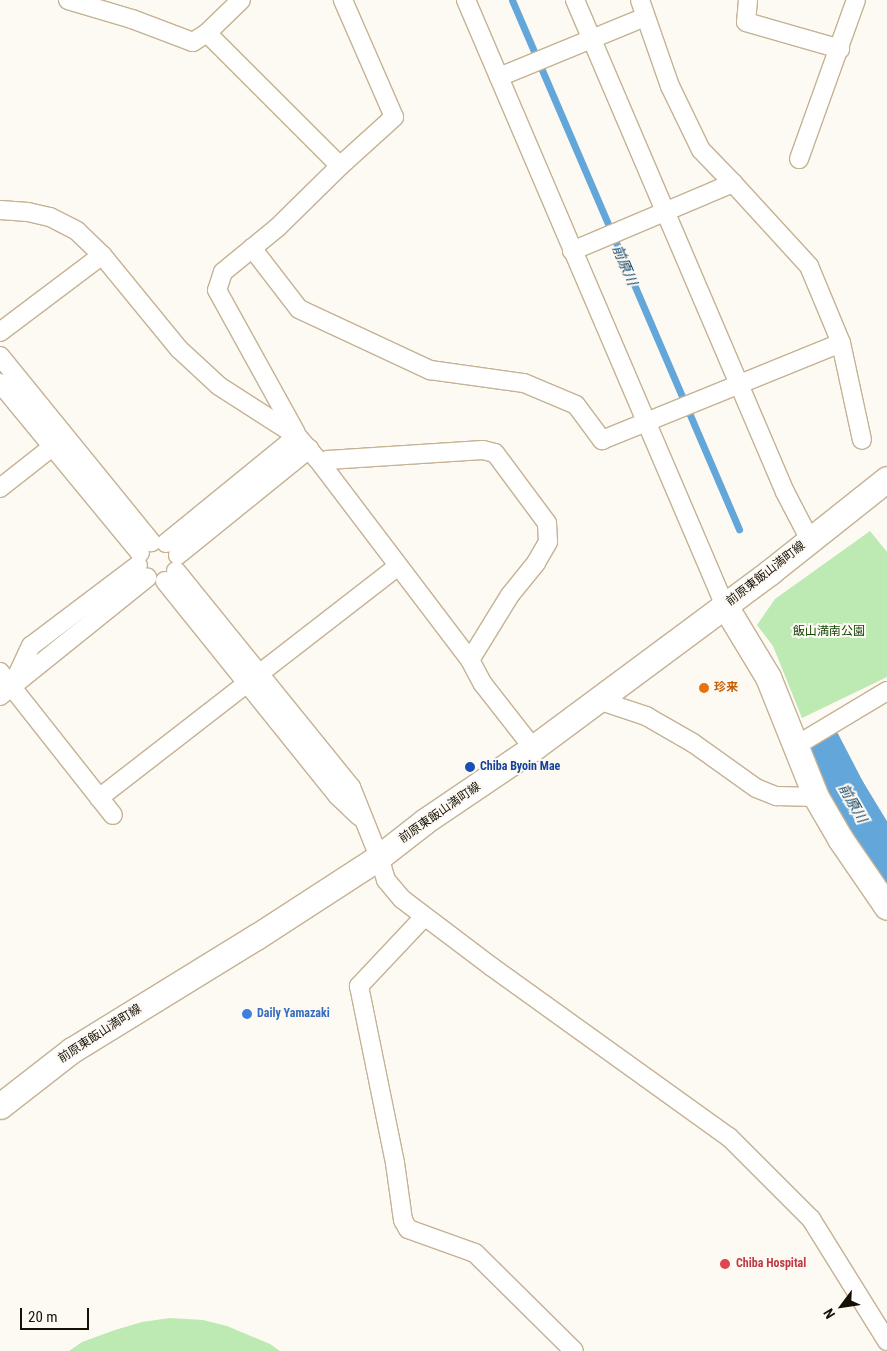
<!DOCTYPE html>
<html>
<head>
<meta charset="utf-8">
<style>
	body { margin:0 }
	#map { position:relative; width:887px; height:1351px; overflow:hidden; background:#fdf9f3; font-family:"Roboto Condensed","Noto Sans JP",sans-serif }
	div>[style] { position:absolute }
	.green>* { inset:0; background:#bde9b3 }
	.stream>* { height:7px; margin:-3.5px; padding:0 3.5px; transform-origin:3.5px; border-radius:3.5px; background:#63a7da }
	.river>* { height:41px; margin:-20.5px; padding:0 20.5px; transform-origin:20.5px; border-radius:20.5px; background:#63a7da }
	.roads { filter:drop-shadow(1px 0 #c5b293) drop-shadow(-1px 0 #c5b293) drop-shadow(0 1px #c5b293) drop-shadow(0 -1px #c5b293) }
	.street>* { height:18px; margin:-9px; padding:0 9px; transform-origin:9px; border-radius:9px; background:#fff }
	.secondary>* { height:25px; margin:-12.5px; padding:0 12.5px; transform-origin:12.5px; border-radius:12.5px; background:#fff }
	.dots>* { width:14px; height:14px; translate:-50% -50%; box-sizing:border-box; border:2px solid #fdf9f3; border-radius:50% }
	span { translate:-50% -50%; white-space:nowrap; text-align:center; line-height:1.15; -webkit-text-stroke:4px #fdf9f3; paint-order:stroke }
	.street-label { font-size:12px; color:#161005 }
	.park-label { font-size:12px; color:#144504 }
	.food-label { font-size:12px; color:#c56008; font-weight:700 }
	.left { translate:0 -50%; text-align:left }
	.transit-label { font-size:12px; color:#164399; font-weight:700 }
	.shop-label { font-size:12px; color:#366cbe; font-weight:700 }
	.health-label { font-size:12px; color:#be3a42; font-weight:700 }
	.water-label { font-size:14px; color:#0c4264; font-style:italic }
	.north { position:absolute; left:817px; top:1281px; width:50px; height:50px; -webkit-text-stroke:4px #fdf9f3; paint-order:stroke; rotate:239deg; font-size:14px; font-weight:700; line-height:20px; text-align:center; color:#161005 }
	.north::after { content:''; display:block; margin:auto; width:18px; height:22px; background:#161005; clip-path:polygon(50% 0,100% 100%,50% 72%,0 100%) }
	.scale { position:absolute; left:20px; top:1308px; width:69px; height:22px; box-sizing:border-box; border:2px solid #161005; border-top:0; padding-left:6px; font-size:15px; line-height:18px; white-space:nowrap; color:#161005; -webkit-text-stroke:4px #fdf9f3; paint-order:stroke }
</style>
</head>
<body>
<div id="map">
	<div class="green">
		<div style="clip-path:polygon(870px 531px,887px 552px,887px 677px,802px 718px,773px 646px,757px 625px,775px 599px)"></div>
		<div style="clip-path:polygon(170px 1318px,203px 1320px,227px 1326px,270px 1344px,280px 1351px,69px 1351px,82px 1342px,115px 1330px,142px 1322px)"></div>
	</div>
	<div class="stream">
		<div style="left:512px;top:0;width:576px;rotate:66.78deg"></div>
	</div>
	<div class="river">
		<div style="left:820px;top:744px;width:54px;rotate:62.5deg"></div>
		<div style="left:845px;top:792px;width:81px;rotate:58.7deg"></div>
	</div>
	<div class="roads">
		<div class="street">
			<div style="left:68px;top:0;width:67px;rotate:16.5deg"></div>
			<div style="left:132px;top:19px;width:65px;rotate:20.7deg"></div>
			<div style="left:193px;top:42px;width:17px;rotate:-33deg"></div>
			<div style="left:207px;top:33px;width:47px;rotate:-44.1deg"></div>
			<div style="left:466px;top:0;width:659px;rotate:66.86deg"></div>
			<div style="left:575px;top:0;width:535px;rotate:66.89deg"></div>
			<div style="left:785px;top:492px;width:54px;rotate:62.5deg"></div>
			<div style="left:640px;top:0;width:91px;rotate:70.8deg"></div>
			<div style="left:670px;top:86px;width:71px;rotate:64.2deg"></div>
			<div style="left:701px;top:150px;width:46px;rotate:45.9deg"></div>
			<div style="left:748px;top:0;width:22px;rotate:95deg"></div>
			<div style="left:746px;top:22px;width:98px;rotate:16deg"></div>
			<div style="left:207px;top:33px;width:188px;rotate:45deg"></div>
			<div style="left:340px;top:166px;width:87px;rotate:135.5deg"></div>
			<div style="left:278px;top:227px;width:71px;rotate:140.7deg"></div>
			<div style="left:223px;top:272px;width:19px;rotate:108deg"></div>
			<div style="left:217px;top:290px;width:163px;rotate:61.1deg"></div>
			<div style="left:499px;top:77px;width:158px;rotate:-22.3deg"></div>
			<div style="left:799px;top:159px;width:169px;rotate:-70.3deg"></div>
			<div style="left:340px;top:166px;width:73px;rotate:-42.2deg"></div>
			<div style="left:394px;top:117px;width:128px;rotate:-113.6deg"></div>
			<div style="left:0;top:210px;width:28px;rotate:4deg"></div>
			<div style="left:28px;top:212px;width:23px;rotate:13deg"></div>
			<div style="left:50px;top:217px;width:30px;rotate:27deg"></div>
			<div style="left:77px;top:231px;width:35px;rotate:44deg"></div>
			<div style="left:102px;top:255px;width:122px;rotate:50.7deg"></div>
			<div style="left:179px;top:349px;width:54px;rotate:42.8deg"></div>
			<div style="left:219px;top:386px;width:93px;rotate:32.7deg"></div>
			<div style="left:297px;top:436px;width:38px;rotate:49deg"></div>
			<div style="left:322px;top:465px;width:245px;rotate:52.8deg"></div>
			<div style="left:470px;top:660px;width:27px;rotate:62deg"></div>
			<div style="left:483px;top:684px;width:81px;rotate:52deg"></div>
			<div style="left:252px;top:248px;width:77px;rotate:52.4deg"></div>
			<div style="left:299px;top:309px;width:145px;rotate:25deg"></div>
			<div style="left:430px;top:370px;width:95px;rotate:7.9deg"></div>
			<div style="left:524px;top:383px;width:56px;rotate:22.9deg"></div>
			<div style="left:576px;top:405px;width:44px;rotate:53.4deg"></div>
			<div style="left:602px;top:440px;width:258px;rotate:-22.1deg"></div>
			<div style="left:572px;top:251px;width:175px;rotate:-22.9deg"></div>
			<div style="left:733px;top:183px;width:113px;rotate:47.5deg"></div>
			<div style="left:809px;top:266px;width:83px;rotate:67.4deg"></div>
			<div style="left:841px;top:343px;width:99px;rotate:77.8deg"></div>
			<div style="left:0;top:332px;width:128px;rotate:-37deg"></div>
			<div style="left:0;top:356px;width:240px;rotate:50.9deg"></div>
			<div style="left:0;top:383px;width:220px;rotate:50.5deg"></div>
			<div style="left:322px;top:465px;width:8px;rotate:-40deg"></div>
			<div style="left:328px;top:460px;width:155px;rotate:-3.7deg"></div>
			<div style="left:483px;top:450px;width:12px;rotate:14deg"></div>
			<div style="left:495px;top:453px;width:87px;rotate:53.4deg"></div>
			<div style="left:547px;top:523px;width:19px;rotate:87deg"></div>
			<div style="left:548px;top:542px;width:24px;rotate:120deg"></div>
			<div style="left:536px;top:563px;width:41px;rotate:129.1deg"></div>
			<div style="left:510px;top:595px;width:76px;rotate:121.6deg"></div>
			<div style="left:0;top:488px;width:78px;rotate:-38.2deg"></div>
			<div style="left:166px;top:543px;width:169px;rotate:-39.2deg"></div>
			<div style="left:178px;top:555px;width:169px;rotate:-39deg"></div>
			<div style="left:176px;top:571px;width:278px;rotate:51deg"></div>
			<div style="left:351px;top:787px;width:75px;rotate:68.2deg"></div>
			<div style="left:379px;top:857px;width:24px;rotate:73deg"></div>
			<div style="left:386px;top:880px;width:25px;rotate:50deg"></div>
			<div style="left:402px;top:899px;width:113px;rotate:37.1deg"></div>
			<div style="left:492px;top:967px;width:292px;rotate:35.7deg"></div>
			<div style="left:729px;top:1137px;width:116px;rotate:45deg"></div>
			<div style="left:811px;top:1219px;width:144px;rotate:58.1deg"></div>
			<div style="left:165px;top:581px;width:276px;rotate:51.2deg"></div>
			<div style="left:338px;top:796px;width:29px;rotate:44deg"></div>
			<div style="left:0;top:672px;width:182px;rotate:51.7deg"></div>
			<div style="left:14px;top:682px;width:40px;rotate:-65deg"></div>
			<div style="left:31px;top:646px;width:134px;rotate:-37.1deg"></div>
			<div style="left:0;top:696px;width:189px;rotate:-38.8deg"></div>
			<div style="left:598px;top:700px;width:51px;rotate:18.4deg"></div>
			<div style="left:646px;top:716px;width:54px;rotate:29.9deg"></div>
			<div style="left:693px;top:743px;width:77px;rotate:35.5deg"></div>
			<div style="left:756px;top:788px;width:22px;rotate:22deg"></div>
			<div style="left:776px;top:796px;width:40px;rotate:1.4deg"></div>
			<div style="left:797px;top:745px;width:105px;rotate:-31deg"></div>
			<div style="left:99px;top:798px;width:378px;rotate:-37.8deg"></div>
			<div style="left:424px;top:917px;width:95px;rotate:133.3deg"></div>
			<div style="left:359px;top:986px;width:181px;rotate:78.5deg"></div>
			<div style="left:395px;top:1163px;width:58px;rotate:82deg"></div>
			<div style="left:403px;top:1220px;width:10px;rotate:61deg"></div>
			<div style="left:408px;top:1229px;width:71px;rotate:19.7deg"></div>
			<div style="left:475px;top:1253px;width:139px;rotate:44.7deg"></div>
		</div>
		<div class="secondary">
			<div style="left:725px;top:606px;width:83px;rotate:58.8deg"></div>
			<div style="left:768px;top:677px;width:129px;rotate:68.2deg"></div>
			<div style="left:816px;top:797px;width:50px;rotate:59.8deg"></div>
			<div style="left:841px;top:840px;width:81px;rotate:55.5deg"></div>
			<div style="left:0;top:1106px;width:91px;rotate:-37.9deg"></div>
			<div style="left:72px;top:1050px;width:216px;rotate:-31.6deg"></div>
			<div style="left:256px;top:937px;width:147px;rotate:-33deg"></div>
			<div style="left:379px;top:857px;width:58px;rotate:-38deg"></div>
			<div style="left:425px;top:821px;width:130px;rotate:-34.1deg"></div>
			<div style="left:533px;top:748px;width:295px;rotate:-36.6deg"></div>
			<div style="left:770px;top:572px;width:149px;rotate:-38.5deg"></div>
		</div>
	</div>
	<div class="dots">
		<div style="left:704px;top:688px;background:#e8710a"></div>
		<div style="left:470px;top:767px;background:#1a4fb4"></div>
		<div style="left:247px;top:1014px;background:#3f7fe0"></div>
		<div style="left:725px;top:1264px;background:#e0444e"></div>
	</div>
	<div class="street-label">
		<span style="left:766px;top:574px;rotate:-38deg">前原東飯山満町線</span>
		<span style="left:440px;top:813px;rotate:-35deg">前原東飯山満町線</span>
		<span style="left:100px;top:1034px;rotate:-33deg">前原東飯山満町線</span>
	</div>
	<div class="park-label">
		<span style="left:829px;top:632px">飯山満南公園</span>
	</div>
	<div class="food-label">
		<span class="left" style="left:714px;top:688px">珍来</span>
	</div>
	<div class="transit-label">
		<span class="left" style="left:480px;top:767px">Chiba Byoin Mae</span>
	</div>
	<div class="shop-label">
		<span class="left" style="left:257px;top:1014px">Daily Yamazaki</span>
	</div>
	<div class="health-label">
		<span class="left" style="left:736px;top:1264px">Chiba Hospital</span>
	</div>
	<div class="water-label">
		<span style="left:625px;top:265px;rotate:67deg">前原川</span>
		<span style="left:853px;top:803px;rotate:60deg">前原川</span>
	</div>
	<div class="north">N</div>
	<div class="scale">20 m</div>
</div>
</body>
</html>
